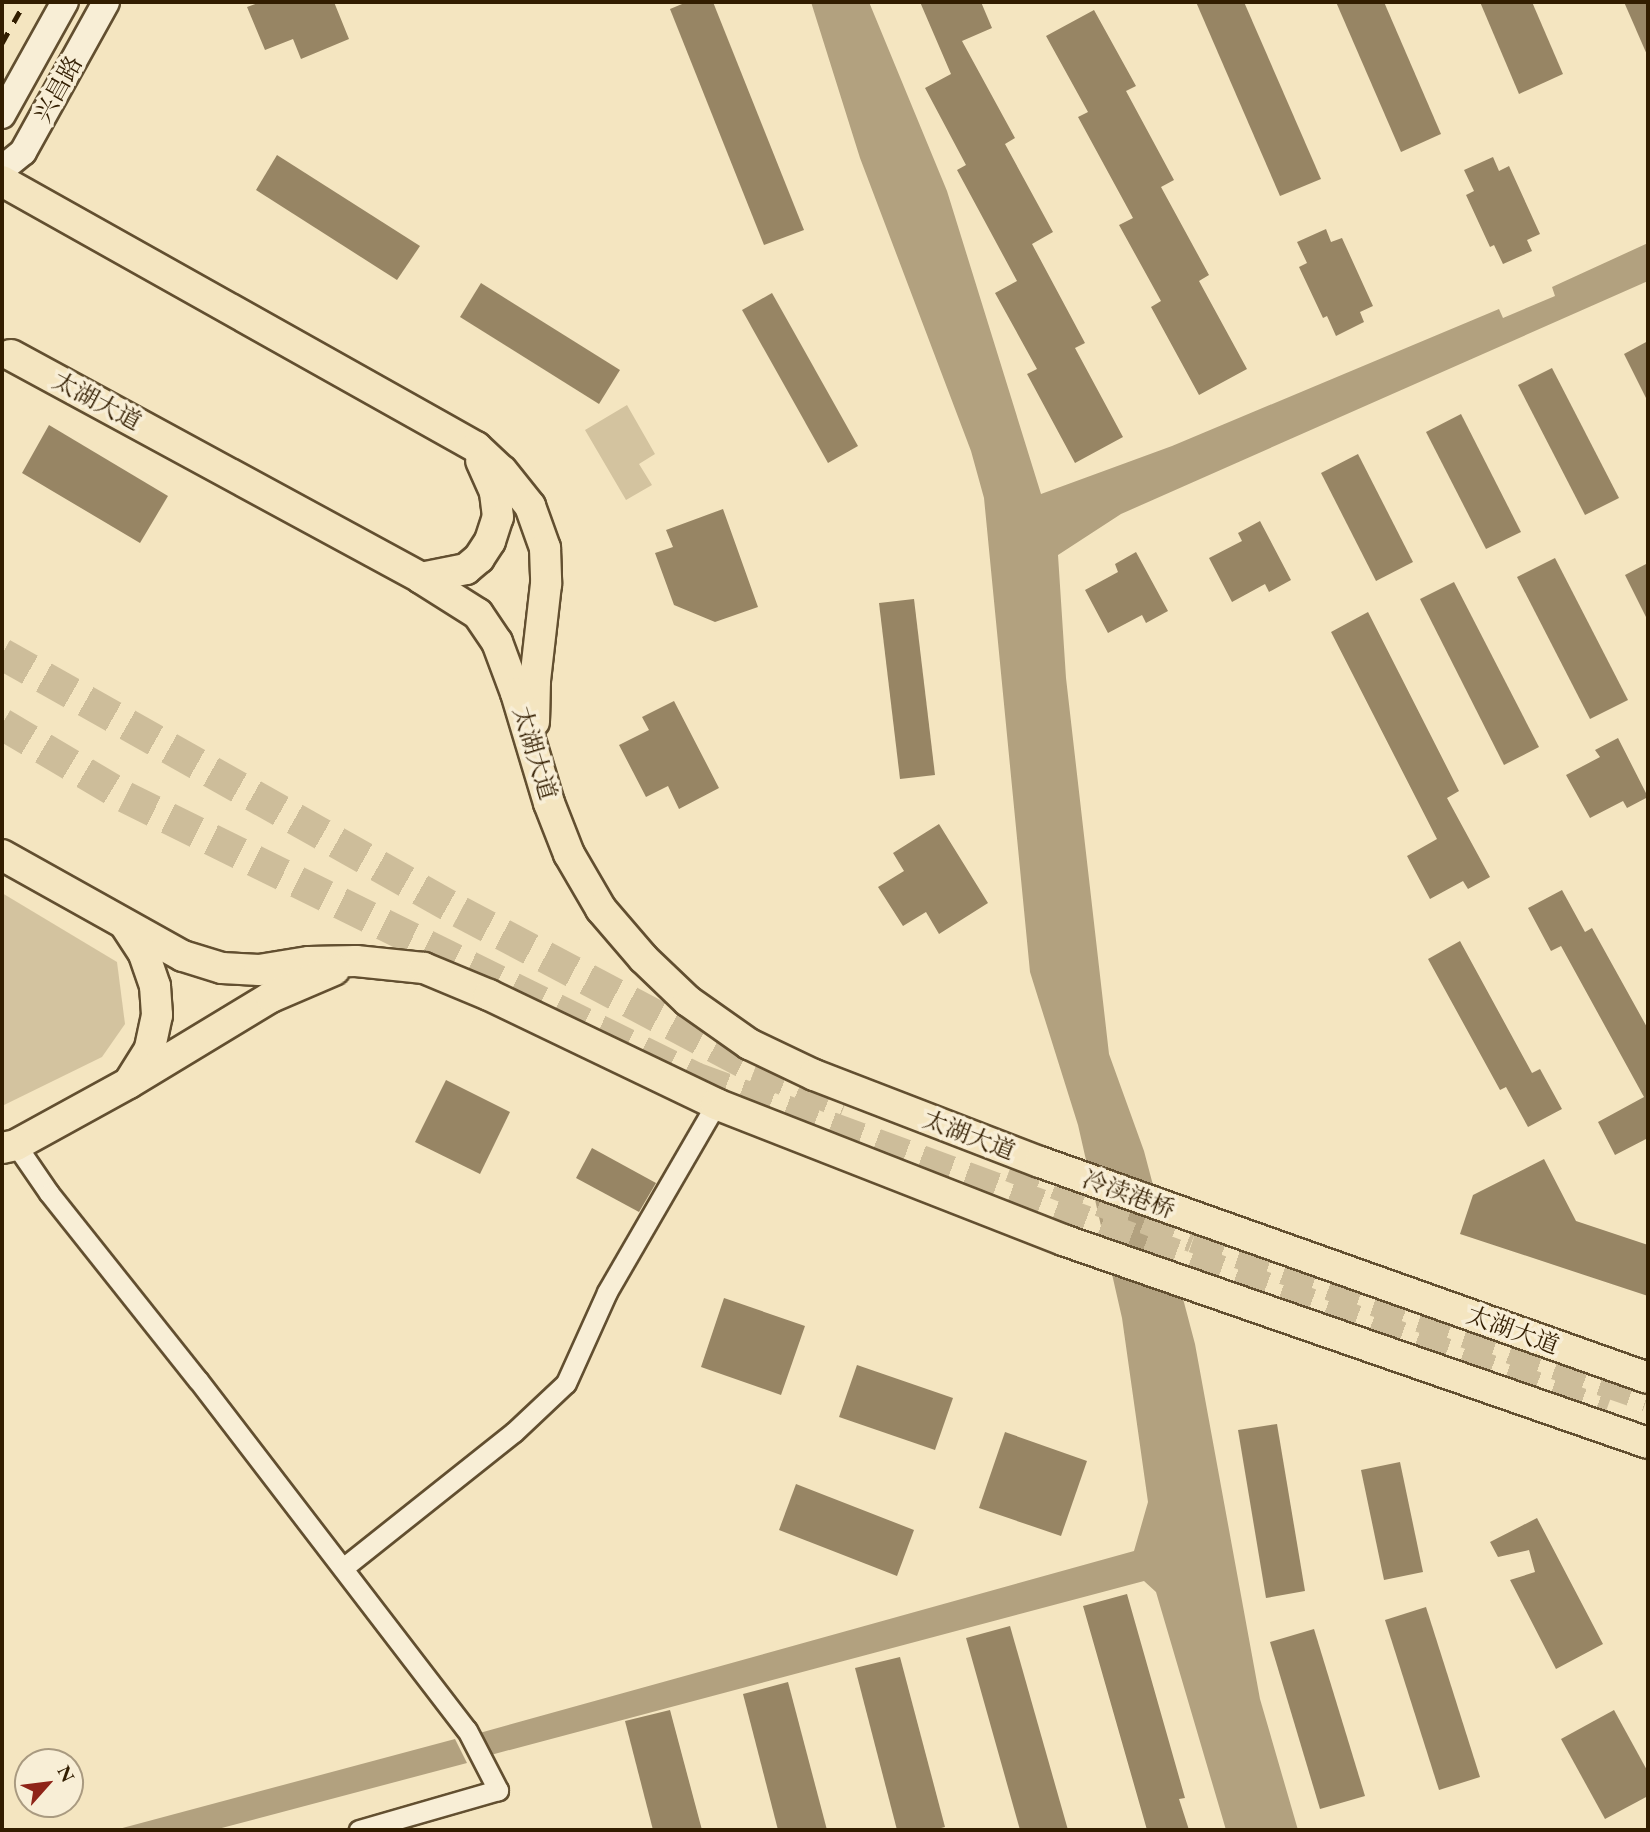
<!DOCTYPE html>
<html>
<head>
<meta charset="utf-8">
<style>
	body { margin:0 }
	#map { position:relative; width:1650px; height:1832px; overflow:hidden; background:#f4e5c0; font-family:"EB Garamond","Noto Serif SC",serif }
	div>[style] { position:absolute }
	.green>* { inset:0; background:#d3c39f }
	.water>* { inset:0; background:#b2a17f }
	.building>* { inset:0; background:#978564 }
	.trunk-tunnel>* { height:32px; margin-top:-16px; transform-origin:0; background:repeating-linear-gradient(90deg,#cdbd9a 0 32px,transparent 0 48px) }
	.roads { filter:drop-shadow(2px 0 #624f30) drop-shadow(-2px 0 #624f30) drop-shadow(0 2px #624f30) drop-shadow(0 -2px #624f30) }
	.minor>* { height:19px; margin:-9.5px; padding:0 9.5px; transform-origin:9.5px; border-radius:9.5px; background:#f8eed6 }
	.secondary>* { height:26px; margin:-13px; padding:0 13px; transform-origin:13px; border-radius:13px; background:#f8eed6 }
	.primary>* { height:30px; margin:-15px; padding:0 15px; transform-origin:15px; border-radius:15px; background:#f4e5c0 }
	.rail>* { height:5px; margin-top:-2.5px; transform-origin:0; background:repeating-linear-gradient(90deg,#321d00 0 12px,transparent 0 24px) }
	span { translate:-50% -50%; white-space:nowrap; text-align:center; line-height:1.15; -webkit-text-stroke:7px #f8eed6; paint-order:stroke }
	.street-label { font-size:24px; color:#321d00 }
	.frame { position:absolute; inset:0; border:4px solid #321d00; pointer-events:none }
	.north { position:absolute; left:14px; top:1748px; width:70px; height:70px; box-sizing:border-box; background:#f8eed6; border:2px solid #a99a80; border-radius:50%; rotate:62deg; font-size:19px; font-weight:700; line-height:28px; text-align:center; color:#321d00 }
	.north::after { content:''; display:block; margin:auto; width:24px; height:32px; background:#8f2418; clip-path:polygon(50% 0,100% 100%,50% 72%,0 100%) }
</style>
</head>
<body>
<div id="map">
	<div class="green">
		<div style="clip-path:polygon(627px 405px,655px 454px,639px 464px,652px 485px,626px 500px,585px 430px)"></div>
		<div style="clip-path:polygon(2px 893px,117px 962px,125px 1024px,102px 1057px,2px 1106px)"></div>
	</div>
	<div class="water">
		<div style="clip-path:polygon(811px 2px,869px 2px,947px 191px,1041px 494px,1172px 446px,1499px 309px,1503px 318px,1555px 296px,1552px 287px,1648px 243px,1648px 281px,1121px 514px,1058px 555px,1066px 678px,1109px 1054px,1144px 1151px,1195px 1344px,1260px 1699px,1298px 1830px,1226px 1830px,1156px 1592px,1144px 1581px,487px 1756px,476px 1734px,1134px 1551px,1148px 1502px,1122px 1318px,1078px 1125px,1030px 972px,984px 498px,971px 451px,860px 158px)"></div>
		<div style="clip-path:polygon(455px 1739px,467px 1763px,214px 1830px,115px 1830px)"></div>
	</div>
	<div class="building">
		<div style="clip-path:polygon(261px 2px,334px 2px,349px 39px,301px 59px,293px 39px,265px 50px,247px 7px)"></div>
		<div style="clip-path:polygon(687px 2px,713px 2px,804px 230px,764px 245px,670px 9px)"></div>
		<div style="clip-path:polygon(920px 2px,981px 2px,992px 28px,962px 41px,1015px 138px,1005px 144px,1053px 232px,1032px 244px,1085px 343px,1075px 348px,1123px 437px,1075px 463px,1027px 374px,1037px 369px,995px 293px,1017px 281px,957px 170px,966px 165px,925px 88px,951px 74px)"></div>
		<div style="clip-path:polygon(1196px 2px,1244px 2px,1321px 179px,1280px 196px)"></div>
		<div style="clip-path:polygon(1336px 2px,1384px 2px,1441px 134px,1401px 152px)"></div>
		<div style="clip-path:polygon(1480px 2px,1532px 2px,1563px 74px,1519px 94px)"></div>
		<div style="clip-path:polygon(1624px 2px,1648px 2px,1648px 57px)"></div>
		<div style="clip-path:polygon(1094px 10px,1136px 86px,1126px 91px,1174px 180px,1161px 187px,1209px 275px,1199px 281px,1247px 369px,1199px 395px,1151px 307px,1161px 301px,1119px 225px,1133px 218px,1078px 117px,1088px 112px,1046px 36px)"></div>
		<div style="clip-path:polygon(277px 155px,420px 246px,397px 280px,256px 190px)"></div>
		<div style="clip-path:polygon(1493px 157px,1499px 171px,1509px 166px,1540px 234px,1527px 240px,1532px 251px,1503px 264px,1494px 245px,1490px 247px,1466px 195px,1474px 191px,1464px 170px)"></div>
		<div style="clip-path:polygon(1326px 229px,1331px 242px,1342px 238px,1373px 306px,1360px 312px,1364px 322px,1336px 336px,1327px 316px,1323px 318px,1299px 267px,1307px 263px,1297px 242px)"></div>
		<div style="clip-path:polygon(481px 283px,620px 370px,599px 404px,460px 317px)"></div>
		<div style="clip-path:polygon(772px 293px,858px 446px,828px 463px,742px 310px)"></div>
		<div style="clip-path:polygon(1648px 341px,1648px 402px,1624px 354px)"></div>
		<div style="clip-path:polygon(1552px 368px,1619px 498px,1585px 515px,1518px 385px)"></div>
		<div style="clip-path:polygon(1461px 414px,1521px 532px,1486px 549px,1426px 432px)"></div>
		<div style="clip-path:polygon(49px 425px,168px 496px,140px 543px,22px 473px)"></div>
		<div style="clip-path:polygon(1358px 454px,1413px 562px,1376px 581px,1321px 473px)"></div>
		<div style="clip-path:polygon(723px 509px,758px 607px,715px 622px,674px 605px,655px 553px,673px 547px,666px 530px)"></div>
		<div style="clip-path:polygon(1260px 521px,1291px 580px,1269px 592px,1265px 584px,1232px 602px,1209px 558px,1242px 541px,1238px 533px)"></div>
		<div style="clip-path:polygon(1136px 552px,1168px 611px,1146px 623px,1142px 615px,1108px 633px,1085px 590px,1118px 572px,1115px 564px)"></div>
		<div style="clip-path:polygon(1555px 558px,1628px 700px,1590px 719px,1517px 577px)"></div>
		<div style="clip-path:polygon(1648px 563px,1648px 621px,1625px 575px)"></div>
		<div style="clip-path:polygon(1454px 582px,1539px 747px,1504px 765px,1420px 599px)"></div>
		<div style="clip-path:polygon(914px 599px,935px 775px,900px 779px,879px 603px)"></div>
		<div style="clip-path:polygon(1368px 612px,1459px 791px,1447px 798px,1490px 877px,1468px 889px,1463px 881px,1430px 899px,1407px 856px,1437px 839px,1331px 632px)"></div>
		<div style="clip-path:polygon(674px 701px,719px 788px,679px 809px,668px 786px,646px 797px,619px 745px,649px 730px,642px 717px)"></div>
		<div style="clip-path:polygon(1618px 738px,1648px 797px,1627px 808px,1623px 801px,1590px 818px,1566px 775px,1600px 757px,1595px 750px)"></div>
		<div style="clip-path:polygon(939px 824px,988px 903px,939px 934px,926px 912px,903px 926px,878px 887px,904px 871px,893px 853px)"></div>
		<div style="clip-path:polygon(1562px 890px,1585px 932px,1592px 928px,1648px 1029px,1648px 1138px,1615px 1155px,1598px 1122px,1644px 1097px,1561px 946px,1551px 951px,1528px 908px)"></div>
		<div style="clip-path:polygon(1460px 941px,1532px 1073px,1540px 1069px,1562px 1109px,1528px 1127px,1506px 1087px,1500px 1090px,1428px 959px)"></div>
		<div style="clip-path:polygon(446px 1080px,510px 1112px,480px 1174px,415px 1142px)"></div>
		<div style="clip-path:polygon(592px 1148px,656px 1183px,639px 1212px,576px 1178px)"></div>
		<div style="clip-path:polygon(1544px 1159px,1576px 1221px,1648px 1245px,1648px 1296px,1460px 1234px,1473px 1195px)"></div>
		<div style="clip-path:polygon(724px 1298px,805px 1326px,781px 1395px,701px 1367px)"></div>
		<div style="clip-path:polygon(857px 1365px,953px 1398px,935px 1450px,839px 1417px)"></div>
		<div style="clip-path:polygon(1277px 1424px,1305px 1591px,1266px 1598px,1238px 1430px)"></div>
		<div style="clip-path:polygon(1005px 1432px,1087px 1461px,1061px 1536px,979px 1508px)"></div>
		<div style="clip-path:polygon(1400px 1462px,1423px 1572px,1384px 1580px,1361px 1470px)"></div>
		<div style="clip-path:polygon(796px 1484px,914px 1530px,897px 1576px,779px 1530px)"></div>
		<div style="clip-path:polygon(1537px 1518px,1603px 1644px,1556px 1669px,1510px 1580px,1535px 1572px,1529px 1550px,1498px 1557px,1490px 1542px)"></div>
		<div style="clip-path:polygon(1127px 1594px,1185px 1798px,1179px 1799px,1189px 1830px,1147px 1830px,1083px 1606px)"></div>
		<div style="clip-path:polygon(1426px 1607px,1480px 1777px,1439px 1790px,1385px 1620px)"></div>
		<div style="clip-path:polygon(1010px 1626px,1068px 1830px,1020px 1830px,966px 1638px)"></div>
		<div style="clip-path:polygon(1314px 1629px,1365px 1796px,1320px 1809px,1270px 1642px)"></div>
		<div style="clip-path:polygon(900px 1657px,945px 1827px,933px 1830px,897px 1830px,855px 1668px)"></div>
		<div style="clip-path:polygon(788px 1682px,827px 1830px,778px 1830px,743px 1694px)"></div>
		<div style="clip-path:polygon(670px 1710px,702px 1830px,653px 1830px,625px 1721px)"></div>
		<div style="clip-path:polygon(1614px 1710px,1648px 1772px,1648px 1796px,1605px 1819px,1561px 1739px)"></div>
	</div>
	<div class="trunk-tunnel">
		<div style="left:2px;top:654px;width:526px;rotate:29.39deg"></div>
		<div style="left:460px;top:912px;width:334px;rotate:27.9deg"></div>
		<div style="left:755px;top:1068px;width:97px;rotate:21.3deg"></div>
		<div style="left:2px;top:724px;width:143px;rotate:30.7deg"></div>
		<div style="left:125px;top:797px;width:636px;rotate:26.24deg"></div>
		<div style="left:695px;top:1078px;width:970px;rotate:20.21deg"></div>
		<div style="left:1011px;top:1166px;width:196px;rotate:21.2deg"></div>
		<div style="left:1194px;top:1237px;width:481px;rotate:19.3deg"></div>
	</div>
	<div class="roads">
		<div class="minor">
			<div style="left:16px;top:1145px;width:58px;rotate:55.5deg"></div>
			<div style="left:49px;top:1193px;width:239px;rotate:51.5deg"></div>
			<div style="left:198px;top:1380px;width:441px;rotate:52.5deg"></div>
			<div style="left:467px;top:1730px;width:68px;rotate:62.7deg"></div>
			<div style="left:498px;top:1790px;width:145px;rotate:163.9deg"></div>
			<div style="left:343px;top:1568px;width:218px;rotate:-38.5deg"></div>
			<div style="left:514px;top:1432px;width:71px;rotate:-43.3deg"></div>
			<div style="left:566px;top:1383px;width:100px;rotate:-65.7deg"></div>
			<div style="left:607px;top:1292px;width:217px;rotate:-59.9deg"></div>
		</div>
		<div class="secondary">
			<div style="left:2px;top:115px;width:129px;rotate:-60.9deg"></div>
			<div style="left:2px;top:169px;width:27px;rotate:-39deg"></div>
			<div style="left:23px;top:152px;width:171px;rotate:-61deg"></div>
		</div>
		<div class="primary">
			<div style="left:2px;top:181px;width:544px;rotate:29.3deg"></div>
			<div style="left:476px;top:447px;width:35px;rotate:43deg"></div>
			<div style="left:502px;top:471px;width:45px;rotate:51.3deg"></div>
			<div style="left:530px;top:506px;width:45px;rotate:70.3deg"></div>
			<div style="left:545px;top:548px;width:36px;rotate:88deg"></div>
			<div style="left:546px;top:584px;width:98px;rotate:96.5deg"></div>
			<div style="left:535px;top:681px;width:41px;rotate:91.4deg"></div>
			<div style="left:11px;top:355px;width:467px;rotate:28.5deg"></div>
			<div style="left:421px;top:578px;width:67px;rotate:32.3deg"></div>
			<div style="left:478px;top:614px;width:34px;rotate:56deg"></div>
			<div style="left:497px;top:642px;width:54px;rotate:69.6deg"></div>
			<div style="left:516px;top:693px;width:115px;rotate:73.3deg"></div>
			<div style="left:549px;top:803px;width:55px;rotate:68.6deg"></div>
			<div style="left:569px;top:854px;width:64px;rotate:59.8deg"></div>
			<div style="left:601px;top:909px;width:65px;rotate:49.4deg"></div>
			<div style="left:643px;top:958px;width:62px;rotate:43.7deg"></div>
			<div style="left:688px;top:1001px;width:75px;rotate:35.2deg"></div>
			<div style="left:749px;top:1044px;width:72px;rotate:25.5deg"></div>
			<div style="left:814px;top:1075px;width:242px;rotate:21.1deg"></div>
			<div style="left:1040px;top:1162px;width:645px;rotate:19.56deg"></div>
			<div style="left:421px;top:578px;width:46px;rotate:-11.3deg"></div>
			<div style="left:466px;top:569px;width:17px;rotate:-40deg"></div>
			<div style="left:479px;top:558px;width:20px;rotate:-57deg"></div>
			<div style="left:490px;top:541px;width:25px;rotate:-72deg"></div>
			<div style="left:498px;top:517px;width:25px;rotate:-97deg"></div>
			<div style="left:495px;top:492px;width:34px;rotate:-114deg"></div>
			<div style="left:2px;top:855px;width:207px;rotate:29.2deg"></div>
			<div style="left:183px;top:956px;width:41px;rotate:17.1deg"></div>
			<div style="left:222px;top:968px;width:37px;rotate:3deg"></div>
			<div style="left:259px;top:970px;width:51px;rotate:-9.1deg"></div>
			<div style="left:309px;top:962px;width:47px;rotate:-1.2deg"></div>
			<div style="left:356px;top:961px;width:68px;rotate:5.9deg"></div>
			<div style="left:424px;top:968px;width:70px;rotate:22.6deg"></div>
			<div style="left:489px;top:995px;width:252px;rotate:25.6deg"></div>
			<div style="left:716px;top:1104px;width:373px;rotate:21.4deg"></div>
			<div style="left:1063px;top:1240px;width:619px;rotate:19.14deg"></div>
			<div style="left:126px;top:926px;width:33px;rotate:57deg"></div>
			<div style="left:144px;top:954px;width:34px;rotate:71deg"></div>
			<div style="left:155px;top:986px;width:29px;rotate:86deg"></div>
			<div style="left:157px;top:1015px;width:35px;rotate:102deg"></div>
			<div style="left:150px;top:1049px;width:36px;rotate:122deg"></div>
			<div style="left:2px;top:1148px;width:14px;rotate:-12deg"></div>
			<div style="left:16px;top:1145px;width:129px;rotate:-28.8deg"></div>
			<div style="left:129px;top:1083px;width:166px;rotate:-31.2deg"></div>
			<div style="left:271px;top:997px;width:69px;rotate:-23.2deg"></div>
		</div>
	</div>
	<div class="rail">
		<div style="left:2px;top:43px;width:47px;rotate:-60.7deg"></div>
	</div>
	<div class="street-label">
		<span style="left:58px;top:89px;rotate:-61deg">兴昌路</span>
		<span style="left:97px;top:401px;rotate:28deg">太湖大道</span>
		<span style="left:535px;top:753px;rotate:73deg">太湖大道</span>
		<span style="left:969px;top:1135px;rotate:21deg">太湖大道</span>
		<span style="left:1129px;top:1194px;rotate:20deg">冷渎港桥</span>
		<span style="left:1513px;top:1330px;rotate:20deg">太湖大道</span>
	</div>
	<div class="frame"></div>
	<div class="north">N</div>
</div>
</body>
</html>
